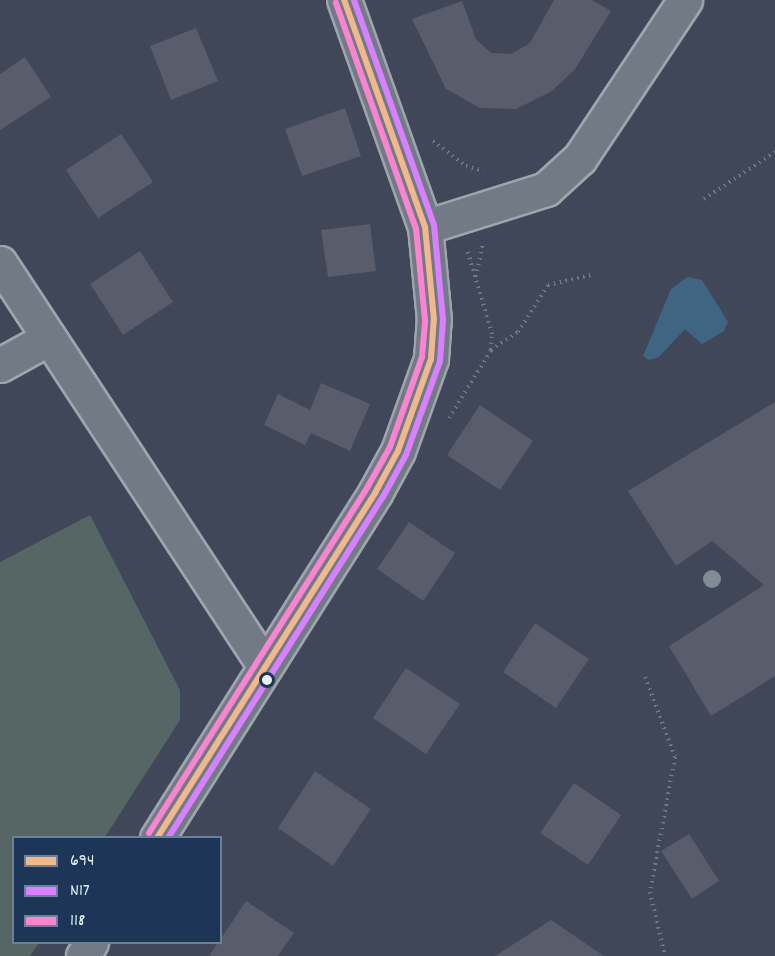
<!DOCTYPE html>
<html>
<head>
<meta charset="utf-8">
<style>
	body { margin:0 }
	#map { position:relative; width:775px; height:956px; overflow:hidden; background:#3f4759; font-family:Dekko,sans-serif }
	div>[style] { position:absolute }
	.green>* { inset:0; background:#556665 }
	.water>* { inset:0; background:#3f6582 }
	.building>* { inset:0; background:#595c6a }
	.path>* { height:4px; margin-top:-2px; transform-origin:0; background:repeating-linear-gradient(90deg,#727983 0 1.5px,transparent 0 6px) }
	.roads { filter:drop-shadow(2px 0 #9fa4ae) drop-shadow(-2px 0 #9fa4ae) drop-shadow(0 2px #9fa4ae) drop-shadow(0 -2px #9fa4ae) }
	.minor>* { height:33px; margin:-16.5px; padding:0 16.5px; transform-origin:16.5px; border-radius:16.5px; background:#727a85 }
	.bus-1>* { height:6px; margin:-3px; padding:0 3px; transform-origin:3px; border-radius:3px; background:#f1b78d }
	.bus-2>* { height:6px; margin:-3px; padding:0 3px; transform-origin:3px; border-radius:3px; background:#d880ff }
	.bus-3>* { height:6px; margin:-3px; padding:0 3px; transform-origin:3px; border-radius:3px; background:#fb84d1 }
	.trees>* { width:18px; height:18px; margin:-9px; border-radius:50%; background:#808b94 }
	.dots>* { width:16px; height:16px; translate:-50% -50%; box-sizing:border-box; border:3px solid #1d3557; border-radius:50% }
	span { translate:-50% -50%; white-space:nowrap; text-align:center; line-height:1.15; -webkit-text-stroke:6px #1d3557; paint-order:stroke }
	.legend { position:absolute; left:12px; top:836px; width:210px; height:108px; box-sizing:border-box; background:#1d3557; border:2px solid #6e8097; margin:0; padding:8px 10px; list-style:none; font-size:18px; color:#e8f1f8 }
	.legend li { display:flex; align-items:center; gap:12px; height:30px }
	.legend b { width:30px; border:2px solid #6e8097 }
</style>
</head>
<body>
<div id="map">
	<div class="green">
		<div style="clip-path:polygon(90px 515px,180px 690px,180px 720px,105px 837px,14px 838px,14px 942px,39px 943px,30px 956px,0 956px,0 562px)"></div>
	</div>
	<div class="water">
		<div style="clip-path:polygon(687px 277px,702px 280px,728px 322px,724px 331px,702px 344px,685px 329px,659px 357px,649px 360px,643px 356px,671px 289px)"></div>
	</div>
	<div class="building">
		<div style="clip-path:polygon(554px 0,592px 0,611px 11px,575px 69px,552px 91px,516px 109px,480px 108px,446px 89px,412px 19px,462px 1px,476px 39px,491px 53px,511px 54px,530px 43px)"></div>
		<div style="clip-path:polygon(196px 28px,218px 81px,171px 100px,150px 46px)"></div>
		<div style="clip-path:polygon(25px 57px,51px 97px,0 130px,0 74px)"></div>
		<div style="clip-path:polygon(345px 108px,361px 156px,302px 176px,285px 129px)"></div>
		<div style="clip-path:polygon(121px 134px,153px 182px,98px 218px,66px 170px)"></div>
		<div style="clip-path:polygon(370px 224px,376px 271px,328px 277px,321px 230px)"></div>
		<div style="clip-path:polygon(140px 251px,173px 302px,123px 335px,90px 284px)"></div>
		<div style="clip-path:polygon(321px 383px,370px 404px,350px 451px,311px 433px,305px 445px,264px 425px,278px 394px,310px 410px)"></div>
		<div style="clip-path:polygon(775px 402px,775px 676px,711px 716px,669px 646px,764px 585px,712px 541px,676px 566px,628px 491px)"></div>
		<div style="clip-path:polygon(480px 405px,533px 441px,500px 490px,447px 455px)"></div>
		<div style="clip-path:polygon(409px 522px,455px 553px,423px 601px,377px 569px)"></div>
		<div style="clip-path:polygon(535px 623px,589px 659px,556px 708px,503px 672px)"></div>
		<div style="clip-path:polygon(406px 668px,460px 704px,426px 754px,373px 718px)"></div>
		<div style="clip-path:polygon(315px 771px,371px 809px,333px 866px,278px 828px)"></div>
		<div style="clip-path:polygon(574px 783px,621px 815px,588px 865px,540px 833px)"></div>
		<div style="clip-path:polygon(689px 834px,719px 881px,692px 899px,661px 851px)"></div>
		<div style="clip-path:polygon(246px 901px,294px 933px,278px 956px,209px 956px)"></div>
		<div style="clip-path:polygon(551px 920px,604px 956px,495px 956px)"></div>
	</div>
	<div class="path">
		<div style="left:433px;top:141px;width:41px;rotate:37.1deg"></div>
		<div style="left:466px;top:166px;width:18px;rotate:16deg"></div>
		<div style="left:704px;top:199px;width:85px;rotate:-33.5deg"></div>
		<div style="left:476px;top:277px;width:32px;rotate:-79deg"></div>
		<div style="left:491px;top:350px;width:32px;rotate:-34deg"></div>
		<div style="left:518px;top:332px;width:56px;rotate:-57.4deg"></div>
		<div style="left:548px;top:285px;width:44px;rotate:-13.1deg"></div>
		<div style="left:449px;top:418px;width:80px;rotate:-58.3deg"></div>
		<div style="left:491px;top:350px;width:16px;rotate:-86deg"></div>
		<div style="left:492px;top:334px;width:89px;rotate:-106.4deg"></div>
		<div style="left:645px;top:677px;width:85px;rotate:69.4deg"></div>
		<div style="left:675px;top:757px;width:137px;rotate:100.5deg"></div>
		<div style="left:650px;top:892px;width:66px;rotate:76.8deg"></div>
	</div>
	<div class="roads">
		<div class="minor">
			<div style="left:425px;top:227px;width:127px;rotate:-17.4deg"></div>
			<div style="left:546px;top:189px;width:46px;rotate:-42.4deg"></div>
			<div style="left:580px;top:158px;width:190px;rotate:-56.4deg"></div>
			<div style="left:0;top:263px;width:482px;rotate:56.7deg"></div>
			<div style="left:0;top:365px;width:56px;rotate:-28.9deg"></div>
			<div style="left:157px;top:838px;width:408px;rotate:-57.7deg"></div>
			<div style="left:375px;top:493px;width:48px;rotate:-61.3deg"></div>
			<div style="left:398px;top:451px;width:98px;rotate:-70.3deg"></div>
			<div style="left:431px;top:359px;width:39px;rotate:-86deg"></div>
			<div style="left:434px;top:320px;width:93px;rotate:-95.5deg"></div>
			<div style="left:425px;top:227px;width:241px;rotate:-109.6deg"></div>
			<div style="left:83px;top:956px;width:16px;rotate:-60deg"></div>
		</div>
	</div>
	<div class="bus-1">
		<div style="left:157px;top:838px;width:408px;rotate:-57.7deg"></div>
		<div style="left:375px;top:493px;width:48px;rotate:-61.3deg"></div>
		<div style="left:398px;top:451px;width:98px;rotate:-70.3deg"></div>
		<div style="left:431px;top:359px;width:39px;rotate:-86deg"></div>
		<div style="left:434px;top:320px;width:93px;rotate:-95.5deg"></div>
		<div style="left:425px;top:227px;width:241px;rotate:-109.6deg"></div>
	</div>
	<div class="bus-2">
		<div style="left:168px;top:838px;width:403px;rotate:-57.8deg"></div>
		<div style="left:383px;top:497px;width:48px;rotate:-61.3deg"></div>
		<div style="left:406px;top:455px;width:100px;rotate:-70.1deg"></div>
		<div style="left:440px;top:361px;width:41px;rotate:-85.8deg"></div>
		<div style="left:443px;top:320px;width:95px;rotate:-95.4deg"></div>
		<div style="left:434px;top:225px;width:239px;rotate:-109.6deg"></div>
	</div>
	<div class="bus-3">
		<div style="left:149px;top:833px;width:408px;rotate:-57.7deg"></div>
		<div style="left:367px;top:488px;width:47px;rotate:-60.7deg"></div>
		<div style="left:390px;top:447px;width:96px;rotate:-70.4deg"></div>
		<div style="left:422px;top:357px;width:37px;rotate:-85deg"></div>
		<div style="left:425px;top:320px;width:91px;rotate:-95.6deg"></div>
		<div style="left:416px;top:229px;width:240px;rotate:-109.5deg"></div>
	</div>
	<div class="trees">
		<div style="left:712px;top:579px"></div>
	</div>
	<div class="dots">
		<div style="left:267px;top:680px;background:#e8f1f8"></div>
	</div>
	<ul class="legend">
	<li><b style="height:8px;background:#f1b78d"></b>694</li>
	<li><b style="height:8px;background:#d880ff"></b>N17</li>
	<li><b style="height:8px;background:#fb84d1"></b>118</li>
	</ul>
</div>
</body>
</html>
